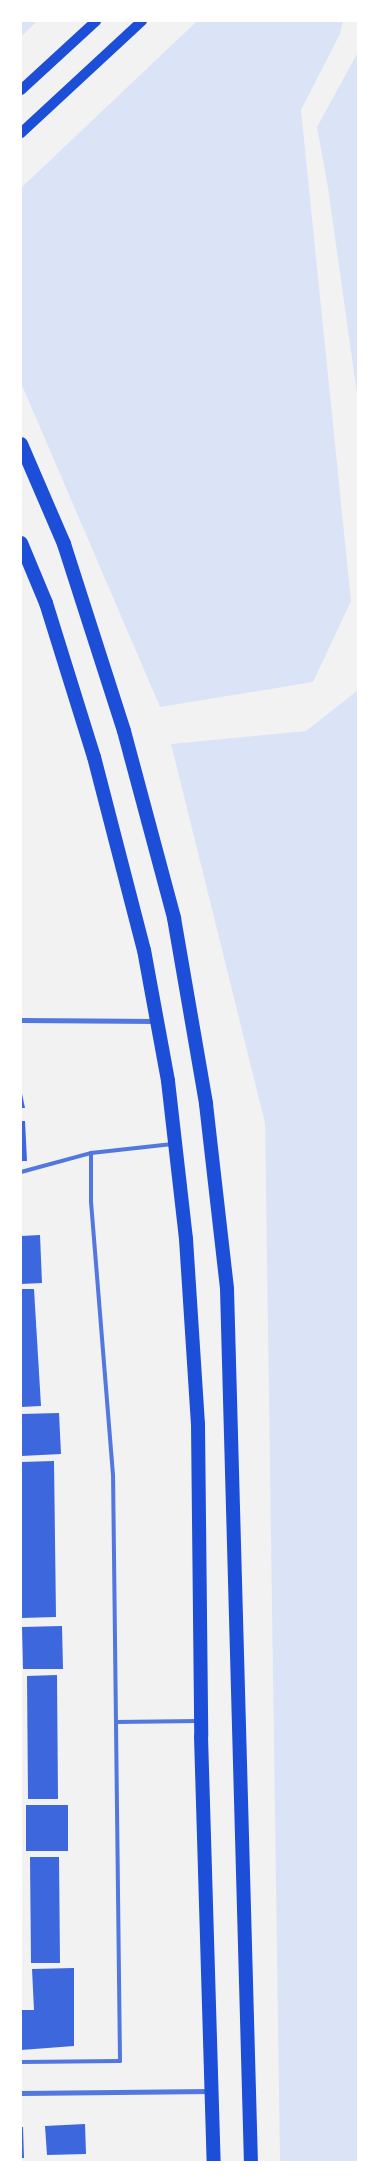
<!DOCTYPE html>
<html>
<head>
<meta charset="utf-8">
<style>
	body { margin:0 }
	#map { position:relative; width:379px; height:2183px; overflow:hidden; background:#f2f2f2; font-family:Quicksand,sans-serif }
	div>[style] { position:absolute }
	.green>* { inset:0; background:#dbe4f7 }
	.building>* { inset:0; background:#3d67dc }
	.service>* { height:4px; margin:-2px; padding:0 2px; transform-origin:2px; border-radius:2px; background:#5277de }
	.minor>* { height:5px; margin:-2.5px; padding:0 2.5px; transform-origin:2.5px; border-radius:2.5px; background:#5277de }
	.secondary>* { height:10px; margin:-5px; padding:0 5px; transform-origin:5px; border-radius:5px; background:#1d4ed8 }
	.trunk>* { height:14px; margin:-7px; padding:0 7px; transform-origin:7px; border-radius:7px; background:#1d4ed8 }
	span { translate:-50% -50%; white-space:nowrap; text-align:center; line-height:1.15; -webkit-text-stroke:4px #fff; paint-order:stroke }
	.frame { position:absolute; inset:0; border:22px solid #fff; pointer-events:none }
</style>
</head>
<body>
<div id="map">
	<div class="green">
		<div style="clip-path:polygon(21px 21px,37px 21px,21px 37px)"></div>
		<div style="clip-path:polygon(197px 21px,343px 21px,340px 34px,301px 110px,351px 601px,313px 682px,160px 707px,21px 383px,21px 188px)"></div>
		<div style="clip-path:polygon(358px 52px,358px 401px,328px 188px,317px 127px)"></div>
		<div style="clip-path:polygon(358px 690px,358px 2162px,280px 2162px,265px 1123px,171px 744px,306px 731px)"></div>
	</div>
	<div class="building">
		<div style="clip-path:polygon(21px 1089px,25px 1108px,21px 1108px)"></div>
		<div style="clip-path:polygon(21px 1121px,25px 1121px,27px 1161px,21px 1161px)"></div>
		<div style="clip-path:polygon(40px 1235px,42px 1283px,21px 1284px,21px 1236px)"></div>
		<div style="clip-path:polygon(21px 1289px,34px 1289px,41px 1406px,21px 1407px)"></div>
		<div style="clip-path:polygon(59px 1413px,61px 1454px,21px 1456px,21px 1414px)"></div>
		<div style="clip-path:polygon(54px 1461px,56px 1617px,21px 1618px,21px 1462px)"></div>
		<div style="clip-path:polygon(62px 1626px,63px 1669px,23px 1669px,22px 1627px)"></div>
		<div style="clip-path:polygon(57px 1675px,58px 1799px,28px 1799px,27px 1676px)"></div>
		<div style="clip-path:polygon(26px 1805px,68px 1805px,68px 1851px,26px 1851px)"></div>
		<div style="clip-path:polygon(30px 1857px,59px 1857px,60px 1963px,31px 1963px)"></div>
		<div style="clip-path:polygon(74px 1968px,74px 2046px,21px 2050px,21px 2010px,34px 2010px,32px 1969px)"></div>
		<div style="clip-path:polygon(85px 2124px,86px 2154px,47px 2155px,45px 2126px)"></div>
		<div style="clip-path:polygon(21px 2127px,23px 2127px,24px 2158px,21px 2158px)"></div>
	</div>
	<div class="service">
		<div style="left:21px;top:1172px;width:73px;rotate:-15.2deg"></div>
		<div style="left:116px;top:1722px;width:83px;rotate:-0.7deg"></div>
		<div style="left:21px;top:2062px;width:99px;rotate:-0.6deg"></div>
		<div style="left:120px;top:2061px;width:586px;rotate:-90.68deg"></div>
		<div style="left:113px;top:1475px;width:274px;rotate:-94.6deg"></div>
		<div style="left:91px;top:1202px;width:49px;rotate:-90deg"></div>
		<div style="left:91px;top:1153px;width:82px;rotate:-6.3deg"></div>
	</div>
	<div class="minor">
		<div style="left:21px;top:1020px;width:135px;rotate:0.4deg"></div>
		<div style="left:21px;top:2093px;width:190px;rotate:-0.6deg"></div>
	</div>
	<div class="secondary">
		<div style="left:21px;top:90px;width:102px;rotate:-42.6deg"></div>
		<div style="left:21px;top:133px;width:165px;rotate:-42.8deg"></div>
	</div>
	<div class="trunk">
		<div style="left:21px;top:444px;width:109px;rotate:66.7deg"></div>
		<div style="left:64px;top:544px;width:196px;rotate:72.2deg"></div>
		<div style="left:124px;top:731px;width:194px;rotate:75deg"></div>
		<div style="left:174px;top:918px;width:189px;rotate:80.2deg"></div>
		<div style="left:206px;top:1104px;width:186px;rotate:83.5deg"></div>
		<div style="left:227px;top:1289px;width:873px;rotate:88.43deg"></div>
		<div style="left:21px;top:543px;width:65px;rotate:67.4deg"></div>
		<div style="left:46px;top:603px;width:161px;rotate:72.7deg"></div>
		<div style="left:94px;top:757px;width:199px;rotate:75.5deg"></div>
		<div style="left:144px;top:950px;width:133px;rotate:79.6deg"></div>
		<div style="left:168px;top:1081px;width:159px;rotate:83.5deg"></div>
		<div style="left:186px;top:1239px;width:185px;rotate:86.3deg"></div>
		<div style="left:198px;top:1424px;width:312px;rotate:89.4deg"></div>
		<div style="left:201px;top:1736px;width:426px;rotate:88.3deg"></div>
	</div>
	<div class="frame"></div>
</div>
</body>
</html>
